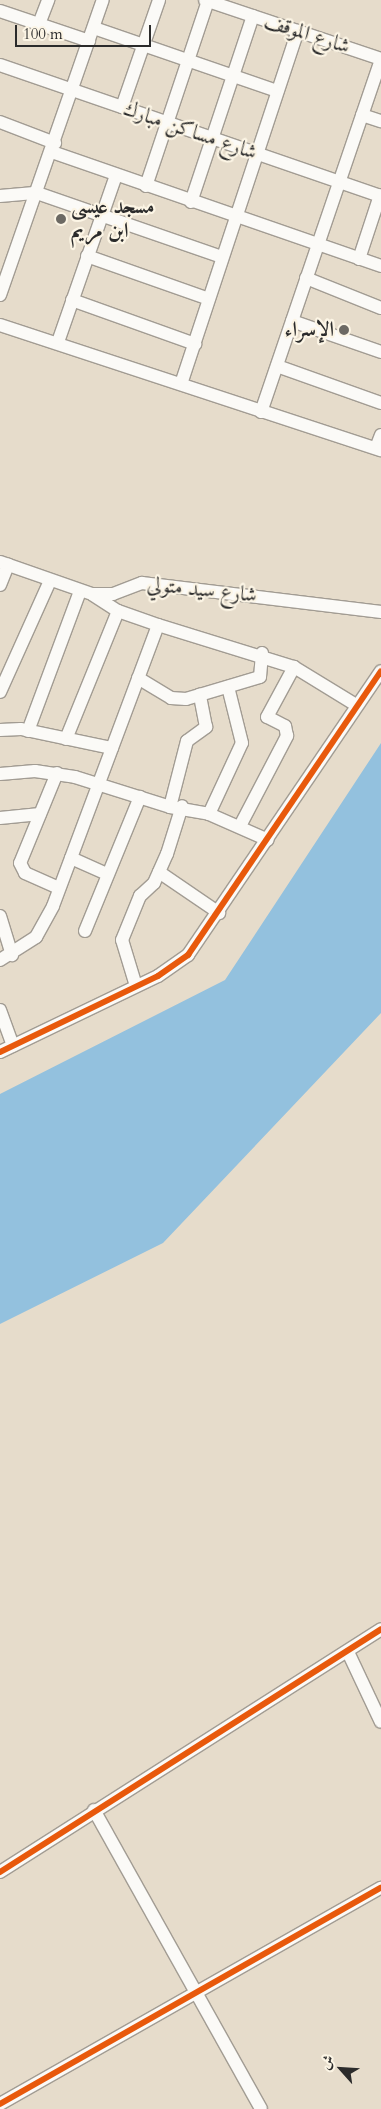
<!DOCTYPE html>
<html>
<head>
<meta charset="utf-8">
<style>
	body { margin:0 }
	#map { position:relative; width:381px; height:2109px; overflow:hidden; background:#e6dccb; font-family:Cardo,Amiri,serif }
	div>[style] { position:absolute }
	.water>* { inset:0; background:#93c1de }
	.roads { filter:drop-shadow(1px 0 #a29c93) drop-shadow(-1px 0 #a29c93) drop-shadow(0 1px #a29c93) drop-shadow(0 -1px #a29c93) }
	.minor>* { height:12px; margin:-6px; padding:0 6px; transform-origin:6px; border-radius:6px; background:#fbfaf7 }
	.cycleway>* { height:6px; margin:-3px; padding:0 3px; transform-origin:3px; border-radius:3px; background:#e8590c }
	.dots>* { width:14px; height:14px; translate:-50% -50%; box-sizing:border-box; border:2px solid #fcf5e5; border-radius:50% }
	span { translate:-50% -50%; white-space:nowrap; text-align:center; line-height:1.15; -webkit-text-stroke:4.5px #fcf5e5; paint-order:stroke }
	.street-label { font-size:21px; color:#2b2b2b }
	.poi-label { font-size:21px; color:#2b2b2b; font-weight:700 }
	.left { translate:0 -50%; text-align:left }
	.right { translate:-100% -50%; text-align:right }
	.north { position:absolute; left:316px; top:2044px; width:50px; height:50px; -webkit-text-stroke:4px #fcf5e5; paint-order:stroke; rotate:296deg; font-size:14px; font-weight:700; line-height:20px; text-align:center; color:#2b2b2b }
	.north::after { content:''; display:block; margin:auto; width:18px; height:22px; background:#2b2b2b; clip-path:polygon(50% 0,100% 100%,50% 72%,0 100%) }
	.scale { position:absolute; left:15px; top:25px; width:136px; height:22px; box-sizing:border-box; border:2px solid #2b2b2b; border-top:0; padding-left:6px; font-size:15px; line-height:18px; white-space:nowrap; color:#2b2b2b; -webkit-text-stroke:4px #fcf5e5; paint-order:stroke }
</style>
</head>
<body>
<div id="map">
	<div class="water">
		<div style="clip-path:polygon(381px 743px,381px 1013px,163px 1243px,0 1324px,0 1094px,225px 980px)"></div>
	</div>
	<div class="roads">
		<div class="minor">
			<div style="left:205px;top:0;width:186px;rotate:18.5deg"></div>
			<div style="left:0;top:11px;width:94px;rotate:18.6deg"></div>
			<div style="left:39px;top:24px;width:26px;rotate:-69deg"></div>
			<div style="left:94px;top:28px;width:194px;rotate:19deg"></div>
			<div style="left:0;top:65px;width:403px;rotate:19deg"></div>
			<div style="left:122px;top:107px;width:113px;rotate:-70.9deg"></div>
			<div style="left:362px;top:115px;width:20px;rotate:18deg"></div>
			<div style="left:0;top:122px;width:59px;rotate:20.9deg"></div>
			<div style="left:52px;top:152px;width:348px;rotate:19.1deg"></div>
			<div style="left:146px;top:186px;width:195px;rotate:-71.5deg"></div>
			<div style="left:0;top:196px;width:37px;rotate:-5deg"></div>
			<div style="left:37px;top:193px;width:196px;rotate:19.1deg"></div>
			<div style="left:191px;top:202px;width:196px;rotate:-71.6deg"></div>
			<div style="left:87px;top:256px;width:129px;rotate:19.4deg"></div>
			<div style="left:359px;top:259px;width:67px;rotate:-71.8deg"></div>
			<div style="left:306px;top:278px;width:81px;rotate:21.8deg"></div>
			<div style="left:0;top:295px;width:312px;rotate:-70.8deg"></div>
			<div style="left:72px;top:300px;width:131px;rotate:19.7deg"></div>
			<div style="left:292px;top:321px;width:94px;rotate:19.2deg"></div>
			<div style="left:0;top:325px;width:401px;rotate:18.2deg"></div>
			<div style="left:58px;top:342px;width:177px;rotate:-70.8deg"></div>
			<div style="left:277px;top:366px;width:110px;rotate:19.6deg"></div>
			<div style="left:181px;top:384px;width:372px;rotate:-71.7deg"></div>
			<div style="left:261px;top:412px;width:372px;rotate:-71.2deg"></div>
			<div style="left:376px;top:448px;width:14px;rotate:-69deg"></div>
			<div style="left:0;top:562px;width:97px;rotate:19.2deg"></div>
			<div style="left:92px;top:594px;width:21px"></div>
			<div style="left:113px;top:594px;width:31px;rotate:-21deg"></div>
			<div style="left:142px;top:583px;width:241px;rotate:6.9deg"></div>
			<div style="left:0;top:585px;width:22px;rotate:-68deg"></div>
			<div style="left:93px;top:595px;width:30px;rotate:33deg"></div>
			<div style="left:118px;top:611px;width:42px;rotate:19.3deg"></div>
			<div style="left:158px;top:625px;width:142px;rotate:17.2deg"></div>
			<div style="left:294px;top:667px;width:73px;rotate:31.5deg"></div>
			<div style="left:138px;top:678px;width:39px;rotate:31deg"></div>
			<div style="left:171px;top:698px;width:15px;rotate:4deg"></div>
			<div style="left:186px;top:699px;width:77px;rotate:-16.6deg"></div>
			<div style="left:260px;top:677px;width:24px;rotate:-85deg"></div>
			<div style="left:0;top:692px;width:122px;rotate:-65.8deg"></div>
			<div style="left:0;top:730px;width:21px;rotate:-3deg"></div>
			<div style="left:21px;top:729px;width:93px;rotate:11.8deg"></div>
			<div style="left:28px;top:731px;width:149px;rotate:-69.6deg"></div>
			<div style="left:66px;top:739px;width:138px;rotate:-67.9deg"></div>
			<div style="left:57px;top:773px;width:97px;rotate:112.3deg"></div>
			<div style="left:20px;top:863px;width:11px;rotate:63deg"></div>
			<div style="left:25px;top:873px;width:37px;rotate:24deg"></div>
			<div style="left:0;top:774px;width:35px;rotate:-5deg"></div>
			<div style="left:35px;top:771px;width:40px;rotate:8.5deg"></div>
			<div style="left:75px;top:777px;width:100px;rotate:17.5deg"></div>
			<div style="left:170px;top:807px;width:40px;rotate:10deg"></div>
			<div style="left:209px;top:814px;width:64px;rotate:23.8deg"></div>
			<div style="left:170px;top:807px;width:68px;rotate:-75.6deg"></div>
			<div style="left:187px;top:741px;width:24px;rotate:-36deg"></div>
			<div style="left:206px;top:727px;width:33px;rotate:-101deg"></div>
			<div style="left:209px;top:814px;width:78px;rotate:-65.1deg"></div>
			<div style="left:242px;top:743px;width:58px;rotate:-104deg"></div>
			<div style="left:0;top:818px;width:40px;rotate:-5.7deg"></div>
			<div style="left:240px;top:826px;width:102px;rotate:-62.4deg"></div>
			<div style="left:287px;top:736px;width:10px;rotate:-101deg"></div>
			<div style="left:285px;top:726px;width:20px;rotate:-153deg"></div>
			<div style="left:267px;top:717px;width:57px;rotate:-61.6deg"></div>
			<div style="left:71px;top:858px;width:39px;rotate:24deg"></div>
			<div style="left:159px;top:872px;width:73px;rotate:34.3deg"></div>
			<div style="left:0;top:916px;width:41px;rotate:72.9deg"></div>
			<div style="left:85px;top:931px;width:145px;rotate:-67.7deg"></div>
			<div style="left:0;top:960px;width:43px;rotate:-32.6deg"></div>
			<div style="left:36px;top:937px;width:35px;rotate:-61deg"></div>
			<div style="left:53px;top:906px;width:300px;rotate:-69.5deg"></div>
			<div style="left:136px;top:986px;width:48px;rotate:-106.9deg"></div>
			<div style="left:122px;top:940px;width:48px;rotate:-67.8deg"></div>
			<div style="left:140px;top:896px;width:19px;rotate:-43deg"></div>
			<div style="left:154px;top:883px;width:32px;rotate:-66deg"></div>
			<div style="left:167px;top:854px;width:50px;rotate:-72.6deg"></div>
			<div style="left:0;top:1010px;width:38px;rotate:70deg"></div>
			<div style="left:0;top:1052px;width:175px;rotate:-25.7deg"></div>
			<div style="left:158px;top:976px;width:37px;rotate:-35deg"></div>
			<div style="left:188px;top:955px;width:343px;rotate:-55.8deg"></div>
			<div style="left:348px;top:1652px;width:77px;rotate:64.8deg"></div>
			<div style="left:94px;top:1810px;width:342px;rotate:60.8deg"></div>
			<div style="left:0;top:1872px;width:452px;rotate:-32.5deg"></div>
			<div style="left:0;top:2104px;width:438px;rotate:-29.6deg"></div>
		</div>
	</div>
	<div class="cycleway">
		<div style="left:0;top:1052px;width:175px;rotate:-25.7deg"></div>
		<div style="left:158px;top:976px;width:37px;rotate:-35deg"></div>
		<div style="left:188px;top:955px;width:343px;rotate:-55.8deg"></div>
		<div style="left:0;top:1872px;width:452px;rotate:-32.5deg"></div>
		<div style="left:0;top:2104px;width:438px;rotate:-29.6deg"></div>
	</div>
	<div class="dots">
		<div style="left:61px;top:219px;background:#6c6963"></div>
		<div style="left:344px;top:330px;background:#6c6963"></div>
	</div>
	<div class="street-label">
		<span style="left:307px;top:34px;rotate:18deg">شارع الموقف</span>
		<span style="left:190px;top:131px;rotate:19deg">شارع مساكن مبارك</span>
		<span style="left:202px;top:590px;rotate:6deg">شارع سيد متولي</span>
	</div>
	<div class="poi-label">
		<span class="left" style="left:71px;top:219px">مسجد عيسى<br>ابن مريم</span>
		<span class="right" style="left:334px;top:330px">الإسراء</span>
	</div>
	<div class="north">ش</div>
	<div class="scale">100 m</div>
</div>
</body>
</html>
